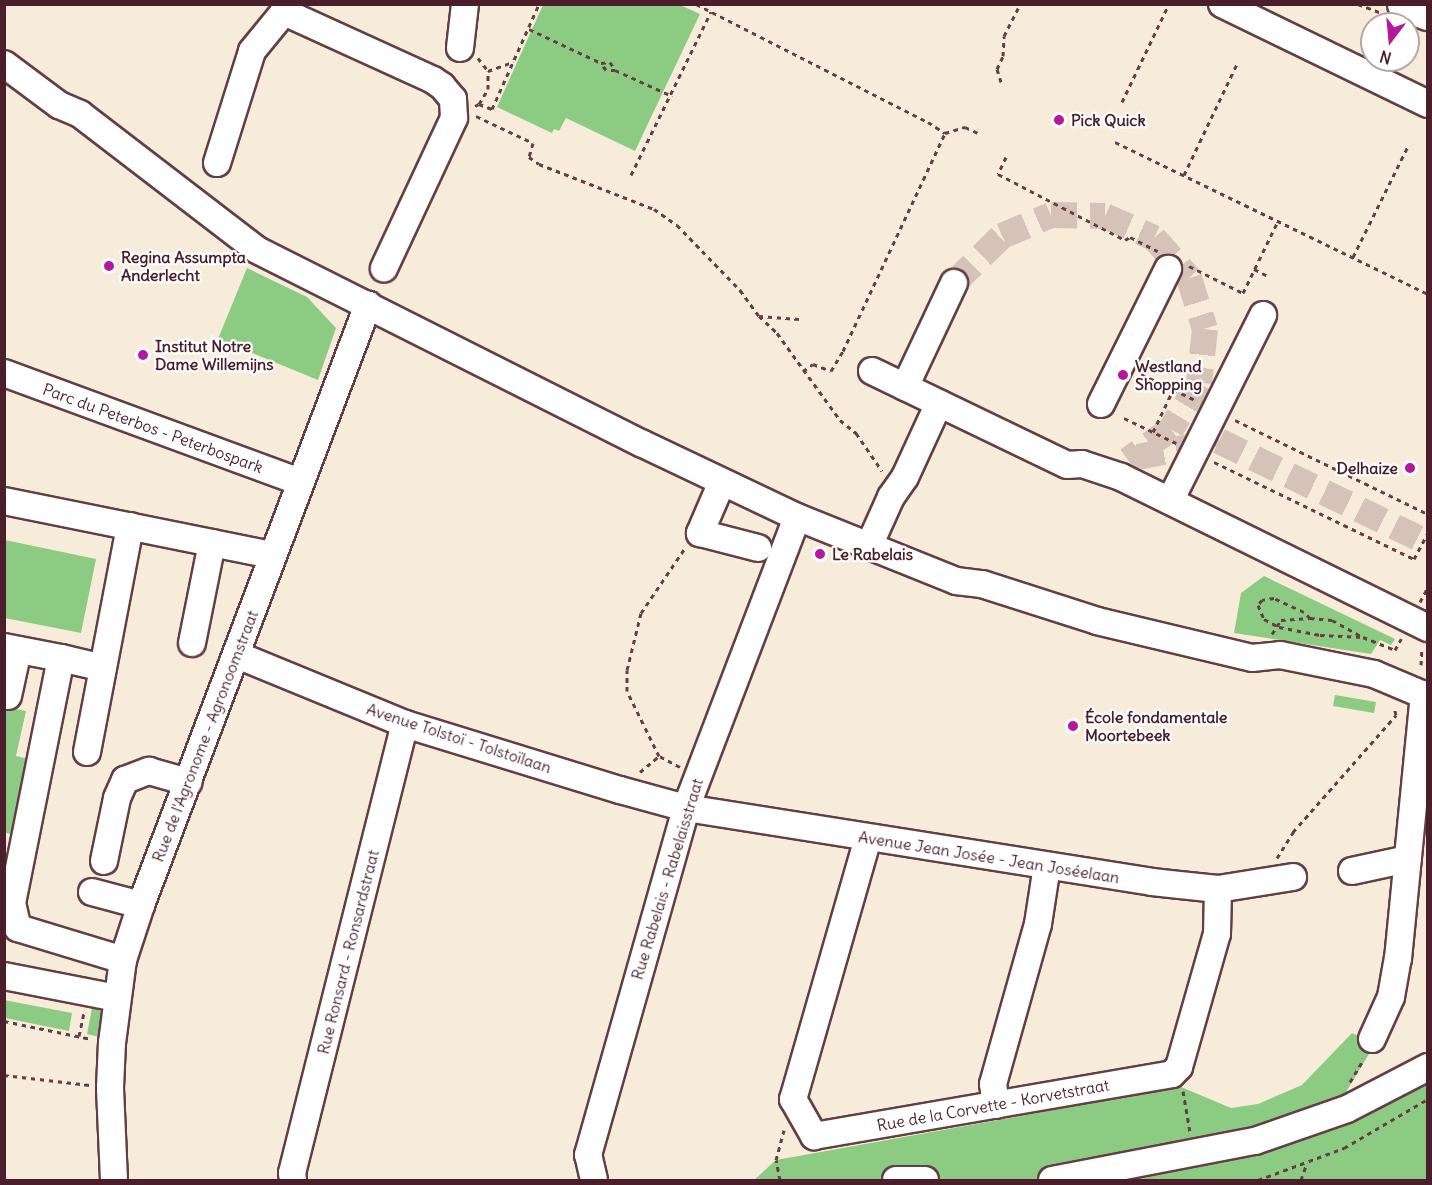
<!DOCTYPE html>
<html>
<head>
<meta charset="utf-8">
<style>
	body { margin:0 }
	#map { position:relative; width:1432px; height:1185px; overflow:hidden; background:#f6ecd9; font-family:Delius,sans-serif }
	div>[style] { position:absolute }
	.green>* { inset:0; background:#8ccb82 }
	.minor-tunnel>* { height:26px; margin-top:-13px; transform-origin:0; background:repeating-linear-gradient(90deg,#d4c3b6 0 26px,transparent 0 39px) }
	.path>* { height:3px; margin-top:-1.5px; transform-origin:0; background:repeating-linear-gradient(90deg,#643e45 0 4.5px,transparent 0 9px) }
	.roads { filter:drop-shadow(2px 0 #643e45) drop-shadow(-2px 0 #643e45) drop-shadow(0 2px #643e45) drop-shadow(0 -2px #643e45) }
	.minor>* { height:26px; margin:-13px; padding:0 13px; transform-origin:13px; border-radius:13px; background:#fff }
	.major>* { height:33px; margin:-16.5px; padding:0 16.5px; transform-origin:16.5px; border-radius:16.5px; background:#fff }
	.dots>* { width:16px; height:16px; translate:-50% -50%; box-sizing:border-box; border:3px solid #fff; border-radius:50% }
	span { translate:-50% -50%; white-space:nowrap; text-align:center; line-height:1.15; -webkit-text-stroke:4.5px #fff; paint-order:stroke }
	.poi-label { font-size:16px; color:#4a1f2b; font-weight:700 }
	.left { translate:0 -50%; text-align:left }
	.right { translate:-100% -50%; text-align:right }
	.street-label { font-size:16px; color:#4a1f2b }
	.frame { position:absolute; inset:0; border:6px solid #4a1f2b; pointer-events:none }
	.north { position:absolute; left:1360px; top:12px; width:60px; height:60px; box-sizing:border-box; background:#fff; border:2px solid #b7a5aa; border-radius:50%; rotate:196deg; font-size:16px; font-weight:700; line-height:24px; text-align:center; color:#4a1f2b }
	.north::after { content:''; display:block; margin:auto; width:21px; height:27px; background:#b5179e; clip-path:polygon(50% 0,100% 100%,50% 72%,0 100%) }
</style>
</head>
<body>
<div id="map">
	<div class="green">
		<div style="clip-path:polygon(543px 5px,680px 5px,700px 14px,635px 151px,566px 118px,559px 131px,554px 129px,552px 133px,497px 107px)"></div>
		<div style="clip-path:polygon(247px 268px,307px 297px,336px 328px,318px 380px,218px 339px)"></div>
		<div style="clip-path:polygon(5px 540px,96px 559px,81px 633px,5px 618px)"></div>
		<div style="clip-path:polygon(1264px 576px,1395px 639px,1391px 645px,1380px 640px,1371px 654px,1234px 633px,1241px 593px)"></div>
		<div style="clip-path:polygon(1335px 695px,1376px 702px,1374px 713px,1333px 706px)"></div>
		<div style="clip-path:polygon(4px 707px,26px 711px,16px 756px,29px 759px,13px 834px,5px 833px)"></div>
		<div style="clip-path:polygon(4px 1000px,72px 1013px,69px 1031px,5px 1018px)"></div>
		<div style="clip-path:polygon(93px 1003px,108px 1018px,105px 1038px,87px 1034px)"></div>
		<div style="clip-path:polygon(1352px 1033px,1375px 1044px,1346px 1092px,1353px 1122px,1427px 1082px,1427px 1180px,754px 1180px,776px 1160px,1181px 1087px,1231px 1108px,1258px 1104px,1302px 1085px)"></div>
	</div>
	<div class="minor-tunnel">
		<div style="left:954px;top:283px;width:67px;rotate:-44.4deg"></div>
		<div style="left:1002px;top:236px;width:53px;rotate:-23.2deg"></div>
		<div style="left:1051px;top:215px;width:54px;rotate:1.1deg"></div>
		<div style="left:1105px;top:216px;width:54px;rotate:24.2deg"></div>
		<div style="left:1154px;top:238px;width:53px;rotate:48.8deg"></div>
		<div style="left:1189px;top:278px;width:53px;rotate:72.6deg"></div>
		<div style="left:1205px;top:329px;width:54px;rotate:96.3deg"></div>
		<div style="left:1199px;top:383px;width:54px;rotate:121.3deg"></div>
		<div style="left:1171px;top:429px;width:53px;rotate:144.2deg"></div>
		<div style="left:1138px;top:457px;width:83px;rotate:-11.2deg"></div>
		<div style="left:1219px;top:441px;width:233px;rotate:26deg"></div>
	</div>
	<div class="path">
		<div style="left:696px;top:4px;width:260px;rotate:27deg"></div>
		<div style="left:928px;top:122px;width:20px;rotate:33deg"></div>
		<div style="left:1358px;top:4px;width:25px;rotate:21deg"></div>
		<div style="left:529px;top:29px;width:80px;rotate:25.3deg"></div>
		<div style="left:601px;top:63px;width:9px;rotate:-6deg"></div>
		<div style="left:610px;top:62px;width:9px;rotate:58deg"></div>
		<div style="left:615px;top:70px;width:9px;rotate:180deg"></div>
		<div style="left:606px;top:70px;width:9px;rotate:-126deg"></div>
		<div style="left:478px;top:58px;width:16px;rotate:52deg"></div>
		<div style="left:615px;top:70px;width:63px;rotate:24.5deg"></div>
		<div style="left:1001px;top:82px;width:14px;rotate:-107deg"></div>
		<div style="left:997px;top:69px;width:14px;rotate:-65deg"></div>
		<div style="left:1003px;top:56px;width:20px;rotate:-87deg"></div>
		<div style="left:1004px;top:36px;width:36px;rotate:-63deg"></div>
		<div style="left:1122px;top:102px;width:109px;rotate:-64.4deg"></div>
		<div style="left:479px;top:104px;width:17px;rotate:-59deg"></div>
		<div style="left:488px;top:89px;width:18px;rotate:-90deg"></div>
		<div style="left:488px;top:71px;width:27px;rotate:-20deg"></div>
		<div style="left:475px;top:106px;width:4px;rotate:-27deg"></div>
		<div style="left:479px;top:104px;width:14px;rotate:21deg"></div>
		<div style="left:492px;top:109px;width:115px;rotate:-65.9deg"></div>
		<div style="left:476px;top:116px;width:63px;rotate:25.3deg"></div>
		<div style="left:533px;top:143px;width:15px;rotate:106deg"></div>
		<div style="left:529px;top:157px;width:12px;rotate:35deg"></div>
		<div style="left:539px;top:164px;width:123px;rotate:21.4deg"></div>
		<div style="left:654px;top:209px;width:28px;rotate:35deg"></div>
		<div style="left:677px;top:225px;width:91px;rotate:45.9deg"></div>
		<div style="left:740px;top:290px;width:32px;rotate:54deg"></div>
		<div style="left:1115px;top:142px;width:348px;rotate:25.9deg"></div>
		<div style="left:1006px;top:157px;width:19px;rotate:115deg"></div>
		<div style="left:998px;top:174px;width:143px;rotate:27.5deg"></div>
		<div style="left:1125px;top:240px;width:6px;rotate:-31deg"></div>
		<div style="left:1130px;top:237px;width:31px;rotate:27deg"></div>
		<div style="left:631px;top:175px;width:182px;rotate:-63.9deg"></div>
		<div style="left:1184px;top:175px;width:125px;rotate:-64.5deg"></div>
		<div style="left:1353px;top:257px;width:124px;rotate:-63.6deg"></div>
		<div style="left:1189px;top:266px;width:60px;rotate:26.6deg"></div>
		<div style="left:1243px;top:293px;width:80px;rotate:-64.1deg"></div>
		<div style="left:1254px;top:269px;width:16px;rotate:27deg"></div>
		<div style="left:799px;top:319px;width:40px;rotate:-175.7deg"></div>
		<div style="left:759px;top:316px;width:25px;rotate:43deg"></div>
		<div style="left:777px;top:333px;width:107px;rotate:54.1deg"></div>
		<div style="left:840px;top:420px;width:21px;rotate:39deg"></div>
		<div style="left:856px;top:433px;width:46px;rotate:55.6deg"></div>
		<div style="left:803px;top:371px;width:12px;rotate:-35deg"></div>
		<div style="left:813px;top:364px;width:19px;rotate:21deg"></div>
		<div style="left:831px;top:371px;width:23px;rotate:-59deg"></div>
		<div style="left:843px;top:351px;width:241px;rotate:-64.9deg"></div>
		<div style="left:945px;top:133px;width:21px;rotate:-17deg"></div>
		<div style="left:965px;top:127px;width:14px;rotate:25deg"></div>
		<div style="left:1141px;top:374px;width:62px;rotate:25.7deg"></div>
		<div style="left:1124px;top:418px;width:58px;rotate:25.7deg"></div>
		<div style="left:1235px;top:420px;width:215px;rotate:26deg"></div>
		<div style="left:1153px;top:432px;width:47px;rotate:-64.5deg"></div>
		<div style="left:1214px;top:462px;width:222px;rotate:25.9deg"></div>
		<div style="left:1414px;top:559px;width:30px;rotate:-62deg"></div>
		<div style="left:1420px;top:602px;width:17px;rotate:-62deg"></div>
		<div style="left:1310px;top:618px;width:8px;rotate:-135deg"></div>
		<div style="left:1304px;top:612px;width:33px;rotate:-155deg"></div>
		<div style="left:1274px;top:598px;width:12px;rotate:171deg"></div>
		<div style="left:1262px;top:600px;width:6px;rotate:129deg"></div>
		<div style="left:1258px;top:605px;width:15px;rotate:67deg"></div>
		<div style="left:1264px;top:619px;width:17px;rotate:28deg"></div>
		<div style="left:1279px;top:627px;width:42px;rotate:11deg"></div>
		<div style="left:1320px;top:635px;width:43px;rotate:2.7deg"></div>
		<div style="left:1363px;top:637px;width:35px;rotate:22deg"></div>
		<div style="left:1395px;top:650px;width:13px;rotate:-61deg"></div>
		<div style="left:1272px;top:634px;width:17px;rotate:-57deg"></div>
		<div style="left:1281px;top:620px;width:29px;rotate:-4deg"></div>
		<div style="left:1310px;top:618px;width:22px;rotate:5deg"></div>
		<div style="left:1332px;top:620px;width:33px;rotate:29deg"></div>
		<div style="left:1421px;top:665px;width:17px;rotate:-87deg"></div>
		<div style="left:680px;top:767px;width:24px;rotate:-152deg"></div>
		<div style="left:659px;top:756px;width:72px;rotate:-116.2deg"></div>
		<div style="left:627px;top:691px;width:21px;rotate:-90deg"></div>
		<div style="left:627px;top:670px;width:59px;rotate:-76.2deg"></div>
		<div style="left:641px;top:613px;width:78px;rotate:-55.9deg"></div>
		<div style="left:640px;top:772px;width:25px;rotate:-40deg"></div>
		<div style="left:1277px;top:858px;width:31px;rotate:-58deg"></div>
		<div style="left:1293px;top:832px;width:156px;rotate:-48.6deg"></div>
		<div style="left:1396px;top:715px;width:8px;rotate:-104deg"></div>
		<div style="left:4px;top:1021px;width:89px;rotate:11.7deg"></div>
		<div style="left:79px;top:1036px;width:25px;rotate:-78deg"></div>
		<div style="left:4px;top:1075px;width:86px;rotate:6.7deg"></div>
		<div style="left:1350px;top:1082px;width:27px;rotate:-59deg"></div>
		<div style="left:1183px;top:1091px;width:42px;rotate:80.3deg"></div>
		<div style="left:780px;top:1180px;width:20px;rotate:-101deg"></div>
		<div style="left:776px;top:1160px;width:31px;rotate:-75deg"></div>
		<div style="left:1182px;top:1180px;width:1px"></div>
		<div style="left:1258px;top:1180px;width:92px;rotate:-20.4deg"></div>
		<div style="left:1344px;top:1148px;width:97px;rotate:-30.3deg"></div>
		<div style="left:1301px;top:1180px;width:18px;rotate:-71deg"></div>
	</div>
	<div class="roads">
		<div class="minor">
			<div style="left:1222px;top:4px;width:229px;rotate:25.9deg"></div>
			<div style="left:284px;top:12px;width:164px;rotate:24.5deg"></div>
			<div style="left:433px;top:80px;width:11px;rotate:34deg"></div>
			<div style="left:442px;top:86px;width:17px;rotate:50deg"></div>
			<div style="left:453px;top:99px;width:19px;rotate:87deg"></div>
			<div style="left:454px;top:118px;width:166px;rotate:115deg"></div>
			<div style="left:460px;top:48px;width:44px;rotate:-83.5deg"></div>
			<div style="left:4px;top:64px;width:69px;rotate:36.7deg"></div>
			<div style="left:59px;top:105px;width:23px;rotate:23deg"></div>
			<div style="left:80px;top:114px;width:223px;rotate:37.5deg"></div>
			<div style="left:257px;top:250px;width:430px;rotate:26.7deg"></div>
			<div style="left:641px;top:443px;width:173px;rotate:25.4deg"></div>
			<div style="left:797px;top:517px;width:171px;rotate:21.9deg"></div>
			<div style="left:956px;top:581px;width:26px;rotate:7deg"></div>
			<div style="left:982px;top:584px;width:121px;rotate:17.8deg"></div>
			<div style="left:1097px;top:621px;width:159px;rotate:13.4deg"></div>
			<div style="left:1252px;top:658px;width:28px;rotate:-6deg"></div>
			<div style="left:1280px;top:655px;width:96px;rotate:11.4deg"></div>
			<div style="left:1374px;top:674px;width:54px;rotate:22.8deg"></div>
			<div style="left:1424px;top:695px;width:4px;rotate:-14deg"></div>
			<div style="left:217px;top:163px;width:117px;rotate:-72.6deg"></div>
			<div style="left:252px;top:51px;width:50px;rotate:-50.6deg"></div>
			<div style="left:284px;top:12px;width:8px;rotate:-83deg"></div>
			<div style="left:872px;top:371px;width:216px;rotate:25.7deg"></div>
			<div style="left:1067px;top:465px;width:15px;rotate:-4deg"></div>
			<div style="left:1082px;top:464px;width:41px;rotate:18.4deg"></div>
			<div style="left:1121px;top:477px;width:342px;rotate:26.2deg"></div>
			<div style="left:4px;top:373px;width:316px;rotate:20.2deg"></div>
			<div style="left:905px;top:387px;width:115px;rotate:-64.8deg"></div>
			<div style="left:1101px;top:404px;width:151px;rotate:-63.6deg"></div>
			<div style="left:722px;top:482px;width:56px;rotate:113.3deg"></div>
			<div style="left:700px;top:533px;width:60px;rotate:14.5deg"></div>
			<div style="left:4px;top:501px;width:274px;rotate:11.4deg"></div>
			<div style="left:1170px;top:501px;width:208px;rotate:-63.4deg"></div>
			<div style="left:869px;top:546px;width:54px;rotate:-65.8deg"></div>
			<div style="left:891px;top:497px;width:24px;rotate:-55deg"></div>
			<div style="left:905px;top:477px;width:81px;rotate:-65.3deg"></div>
			<div style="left:192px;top:643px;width:102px;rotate:-78.7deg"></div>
			<div style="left:4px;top:647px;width:58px;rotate:10.9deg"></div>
			<div style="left:61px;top:658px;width:250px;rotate:101.3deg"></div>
			<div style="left:12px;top:903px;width:26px;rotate:77deg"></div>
			<div style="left:18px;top:928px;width:110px;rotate:16.9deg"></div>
			<div style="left:237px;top:655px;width:182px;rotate:22.3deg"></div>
			<div style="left:405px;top:724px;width:225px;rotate:17.1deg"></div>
			<div style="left:620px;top:790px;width:68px;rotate:15.3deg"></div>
			<div style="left:686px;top:808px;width:472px;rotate:9deg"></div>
			<div style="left:1152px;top:882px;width:66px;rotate:6.1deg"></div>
			<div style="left:1218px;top:889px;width:76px;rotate:-9.1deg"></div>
			<div style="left:61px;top:658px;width:43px;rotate:13.4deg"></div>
			<div style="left:8px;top:696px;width:47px;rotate:-77.7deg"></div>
			<div style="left:87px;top:752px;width:230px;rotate:-79.2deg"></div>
			<div style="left:868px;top:838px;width:272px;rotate:106deg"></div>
			<div style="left:793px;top:1099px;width:43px;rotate:60.4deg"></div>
			<div style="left:814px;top:1136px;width:363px;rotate:-9.8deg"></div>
			<div style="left:1172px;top:1074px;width:10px;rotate:-45deg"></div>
			<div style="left:1179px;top:1067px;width:138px;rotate:-74.1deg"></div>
			<div style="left:1217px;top:934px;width:45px;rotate:-88.7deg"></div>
			<div style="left:104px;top:861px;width:64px;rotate:-78.3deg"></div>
			<div style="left:117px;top:798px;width:20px;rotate:-66deg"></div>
			<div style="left:125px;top:780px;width:26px;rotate:-21deg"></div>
			<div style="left:149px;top:771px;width:41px;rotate:15.8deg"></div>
			<div style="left:1352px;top:871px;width:57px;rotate:-12.1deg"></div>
			<div style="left:92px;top:892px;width:51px;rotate:14.9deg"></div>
			<div style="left:4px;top:976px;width:115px;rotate:11deg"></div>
			<div style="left:1372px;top:1039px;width:46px;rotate:-65.7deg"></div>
			<div style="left:1391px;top:997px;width:39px;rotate:-80deg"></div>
			<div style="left:1398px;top:959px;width:265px;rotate:-84.4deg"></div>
			<div style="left:996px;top:1105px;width:21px;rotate:-98deg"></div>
			<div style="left:993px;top:1084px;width:166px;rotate:-74.3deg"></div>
			<div style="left:1038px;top:924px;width:59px;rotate:-81.2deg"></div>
			<div style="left:114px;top:1180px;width:92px;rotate:-92.5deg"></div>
			<div style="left:110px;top:1088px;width:45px;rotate:-87.5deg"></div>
			<div style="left:112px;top:1043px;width:84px;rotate:-82.5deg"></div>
			<div style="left:123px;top:960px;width:58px;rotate:-71.9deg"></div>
			<div style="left:141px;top:905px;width:642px;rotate:-69.28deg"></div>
			<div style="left:293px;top:1180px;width:7px;rotate:-98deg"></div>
			<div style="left:292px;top:1173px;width:463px;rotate:-75.9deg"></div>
			<div style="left:594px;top:1180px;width:26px;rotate:-103deg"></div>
			<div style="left:588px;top:1155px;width:361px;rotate:-74.2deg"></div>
			<div style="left:686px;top:808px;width:311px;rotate:-69.1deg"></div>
			<div style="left:896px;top:1180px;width:29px"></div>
			<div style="left:1052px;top:1180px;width:207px;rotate:-10.9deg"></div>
			<div style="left:1255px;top:1141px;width:97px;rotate:-19.2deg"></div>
			<div style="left:1347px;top:1109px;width:91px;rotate:-27.4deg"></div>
		</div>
		<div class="major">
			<div style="left:1404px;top:4px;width:26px;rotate:21deg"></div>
		</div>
	</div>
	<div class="dots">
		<div style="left:1059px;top:120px;background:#b5179e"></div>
		<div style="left:109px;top:266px;background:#b5179e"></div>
		<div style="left:143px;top:355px;background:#b5179e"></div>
		<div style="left:1123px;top:375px;background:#b5179e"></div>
		<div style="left:1410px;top:468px;background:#b5179e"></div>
		<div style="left:820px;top:554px;background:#b5179e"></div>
		<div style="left:1073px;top:726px;background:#b5179e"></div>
	</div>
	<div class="poi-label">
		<span class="left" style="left:1071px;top:120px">Pick Quick</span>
		<span class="left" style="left:121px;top:266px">Regina Assumpta<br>Anderlecht</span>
		<span class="left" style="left:155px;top:355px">Institut Notre<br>Dame Willemijns</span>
		<span class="left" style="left:1135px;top:375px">Westland<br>Shopping</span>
		<span class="right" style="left:1398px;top:468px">Delhaize</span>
		<span class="left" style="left:832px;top:554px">Le Rabelais</span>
		<span class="left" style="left:1085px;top:726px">École fondamentale<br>Moortebeek</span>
	</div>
	<div class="street-label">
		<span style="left:153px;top:428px;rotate:20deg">Parc du Peterbos - Peterbospark</span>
		<span style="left:205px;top:736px;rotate:-69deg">Rue de l'Agronome - Agronoomstraat</span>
		<span style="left:459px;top:738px;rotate:18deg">Avenue Tolstoï - Tolstoïlaan</span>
		<span style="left:989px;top:857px;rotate:9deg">Avenue Jean Josée - Jean Joséelaan</span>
		<span style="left:667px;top:879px;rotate:-73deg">Rue Rabelais - Rabelaisstraat</span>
		<span style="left:348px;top:952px;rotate:-76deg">Rue Ronsard - Ronsardstraat</span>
		<span style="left:993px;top:1105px;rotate:-10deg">Rue de la Corvette - Korvetstraat</span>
	</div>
	<div class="frame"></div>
	<div class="north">N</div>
</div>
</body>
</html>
